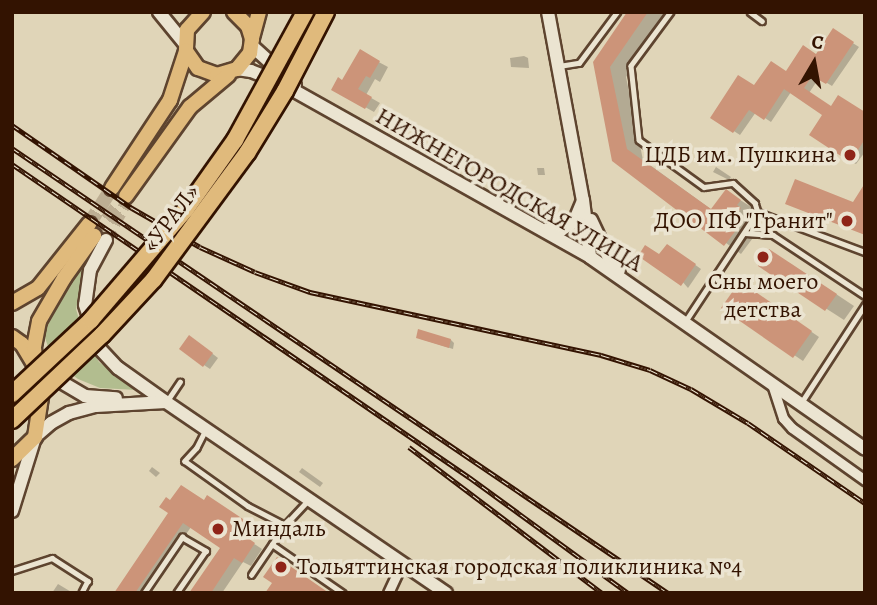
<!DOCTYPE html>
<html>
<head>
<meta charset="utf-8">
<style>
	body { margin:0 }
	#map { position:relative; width:877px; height:605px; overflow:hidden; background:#e0d5b8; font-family:Alegreya,serif }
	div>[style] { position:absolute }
	.green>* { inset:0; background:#b2bd8f }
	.shadow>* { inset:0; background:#0003 }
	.building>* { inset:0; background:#cc9479 }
	.secondary-tunnel>* { height:12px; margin-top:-6px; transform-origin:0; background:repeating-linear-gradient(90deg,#bdae93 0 12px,transparent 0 18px) }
	.primary-tunnel>* { height:14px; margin-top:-7px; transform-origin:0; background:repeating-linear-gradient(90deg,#bdae93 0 14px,transparent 0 21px) }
	.roads { filter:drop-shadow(2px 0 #5e442f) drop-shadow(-2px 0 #5e442f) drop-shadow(0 2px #5e442f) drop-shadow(0 -2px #5e442f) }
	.lane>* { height:4.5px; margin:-2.25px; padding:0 2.25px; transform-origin:2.25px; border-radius:2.25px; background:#ebe4d1 }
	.street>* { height:9px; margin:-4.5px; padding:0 4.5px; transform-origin:4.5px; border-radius:4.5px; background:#ebe4d1 }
	.secondary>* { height:12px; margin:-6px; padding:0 6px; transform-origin:6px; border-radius:6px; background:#ebe4d1 }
	.primary>* { height:14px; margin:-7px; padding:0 7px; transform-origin:7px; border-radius:7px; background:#e0ba7c }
	.rail>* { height:5px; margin-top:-2.5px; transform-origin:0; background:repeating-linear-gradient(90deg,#ebe4d1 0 8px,#331301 0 16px); box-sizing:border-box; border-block:2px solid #331301 }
	.bridges { filter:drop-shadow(2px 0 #331301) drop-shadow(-2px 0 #331301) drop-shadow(0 2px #331301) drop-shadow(0 -2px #331301) }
	.highway-bridge>* { height:16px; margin:-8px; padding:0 8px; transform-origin:8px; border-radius:8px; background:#e0ba7c }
	.dots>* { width:19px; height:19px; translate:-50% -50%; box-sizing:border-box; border:4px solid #ebe4d1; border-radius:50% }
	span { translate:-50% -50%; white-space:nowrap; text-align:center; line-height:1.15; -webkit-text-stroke:7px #ebe4d1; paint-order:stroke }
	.poi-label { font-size:24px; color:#331301 }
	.right { translate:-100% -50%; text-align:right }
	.left { translate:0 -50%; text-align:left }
	.street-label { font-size:24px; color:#331301 }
	.frame { position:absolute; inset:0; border:14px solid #331301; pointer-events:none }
	.north { position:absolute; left:779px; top:28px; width:70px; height:70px; -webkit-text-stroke:5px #ebe4d1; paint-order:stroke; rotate:10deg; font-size:19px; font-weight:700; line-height:28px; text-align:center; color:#331301 }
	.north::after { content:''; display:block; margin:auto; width:24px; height:32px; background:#331301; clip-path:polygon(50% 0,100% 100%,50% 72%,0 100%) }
</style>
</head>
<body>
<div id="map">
	<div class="green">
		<div style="clip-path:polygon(83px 259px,86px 260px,76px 309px,84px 336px,99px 362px,137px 390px,100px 388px,78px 379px,53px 361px,44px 335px,51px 309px)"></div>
	</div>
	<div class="shadow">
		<div style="clip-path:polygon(629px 12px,670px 12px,626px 77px,643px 160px,712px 210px,726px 191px,756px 210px,752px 216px,756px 219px,751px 226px,758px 231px,741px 254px,613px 160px,595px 62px)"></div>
		<div style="clip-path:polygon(834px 31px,859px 47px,832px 86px,819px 78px,809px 93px,832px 108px,865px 114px,865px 152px,856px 164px,850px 161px,824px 114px,791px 92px,771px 122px,756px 112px,740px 135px,712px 117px,755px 87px,817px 56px)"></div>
		<div style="clip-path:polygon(360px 52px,388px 67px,380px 82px,375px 79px,366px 95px,380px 103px,374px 112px,333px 89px,343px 82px)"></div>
		<div style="clip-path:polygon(524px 56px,528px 58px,529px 68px,511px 67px,510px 58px)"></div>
		<div style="clip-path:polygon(716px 167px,731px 177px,729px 180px,713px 172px)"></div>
		<div style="clip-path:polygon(537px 168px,544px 168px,545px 175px,538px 175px)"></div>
		<div style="clip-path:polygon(673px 249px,701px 269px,688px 288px,660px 256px)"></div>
		<div style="clip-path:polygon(788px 262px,854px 306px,844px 320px,760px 266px)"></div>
		<div style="clip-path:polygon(749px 289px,819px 337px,803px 361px,724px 308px)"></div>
		<div style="clip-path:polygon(419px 331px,451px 340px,454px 343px,453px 349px,421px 339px)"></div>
		<div style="clip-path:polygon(196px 341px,218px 358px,210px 369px,204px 365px)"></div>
		<div style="clip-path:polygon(152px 467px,160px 473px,156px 477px,149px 471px)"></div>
		<div style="clip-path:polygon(302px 468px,323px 483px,320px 487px,299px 472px)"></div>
		<div style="clip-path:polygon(171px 502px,215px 502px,256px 529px,248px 540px,262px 549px,251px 566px,243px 562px,222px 593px,191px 593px,222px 548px,191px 527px,146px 593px,116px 593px,170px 513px)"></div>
		<div style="clip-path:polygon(58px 584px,73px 593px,52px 593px)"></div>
	</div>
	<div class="building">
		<div style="clip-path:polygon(627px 12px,648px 12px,610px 67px,627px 149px,711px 209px,726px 189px,741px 200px,737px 205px,741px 208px,736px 215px,743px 221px,724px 246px,612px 161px,593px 62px)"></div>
		<div style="clip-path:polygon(833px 28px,854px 42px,826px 84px,812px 76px,804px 88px,831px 106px,838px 95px,865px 112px,865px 139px,850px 162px,809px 135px,822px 115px,784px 89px,764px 120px,749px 110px,733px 133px,710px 118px,738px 75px,754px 85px,771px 61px,786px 71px,803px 45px,816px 54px)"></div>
		<div style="clip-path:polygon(360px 49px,380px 61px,370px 78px,366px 76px,358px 89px,372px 97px,365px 109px,331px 90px,338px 77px,342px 80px)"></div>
		<div style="clip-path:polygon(795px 179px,853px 202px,865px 183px,865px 235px,785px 204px)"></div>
		<div style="clip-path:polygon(667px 244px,696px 264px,681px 286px,638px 256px,645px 245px,659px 254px)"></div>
		<div style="clip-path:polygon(769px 249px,837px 294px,825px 311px,758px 266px)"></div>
		<div style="clip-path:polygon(740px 281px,812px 331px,793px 358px,721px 308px)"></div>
		<div style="clip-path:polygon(418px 329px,451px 339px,449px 348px,416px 338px)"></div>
		<div style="clip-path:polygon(189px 335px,213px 353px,203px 367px,179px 349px)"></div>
		<div style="clip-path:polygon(181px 485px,204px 500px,207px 495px,249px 523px,242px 534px,255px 543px,242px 563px,234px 558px,211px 593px,189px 593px,220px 548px,183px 523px,135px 593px,114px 593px,168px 513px,159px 507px,166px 497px,170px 500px)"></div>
		<div style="clip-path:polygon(277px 557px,329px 593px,265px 593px,272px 583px,263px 577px)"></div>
	</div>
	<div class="secondary-tunnel">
		<div style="left:106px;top:240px;width:44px;rotate:-61.7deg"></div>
	</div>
	<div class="primary-tunnel">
		<div style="left:89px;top:224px;width:43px;rotate:-57.4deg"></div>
		<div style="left:94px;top:236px;width:51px;rotate:-51.3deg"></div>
	</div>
	<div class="roads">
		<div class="lane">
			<div style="left:671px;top:12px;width:67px;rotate:126.5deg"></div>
			<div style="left:631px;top:66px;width:74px;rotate:83.8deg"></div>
			<div style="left:639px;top:140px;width:80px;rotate:35.9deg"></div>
			<div style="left:704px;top:187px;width:29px;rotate:-8deg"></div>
			<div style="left:733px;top:183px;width:30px;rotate:42deg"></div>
			<div style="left:755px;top:203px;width:9px;rotate:72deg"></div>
			<div style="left:758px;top:212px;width:131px;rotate:123.4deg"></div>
			<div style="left:750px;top:12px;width:15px;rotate:37deg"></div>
			<div style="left:559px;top:66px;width:20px;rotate:-9deg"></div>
			<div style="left:579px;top:63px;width:64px;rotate:-53.3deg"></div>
			<div style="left:758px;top:212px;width:114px;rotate:20.5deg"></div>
			<div style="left:745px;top:233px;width:28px;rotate:4deg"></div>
			<div style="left:773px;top:235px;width:110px;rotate:33.5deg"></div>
			<div style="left:167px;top:401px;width:23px;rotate:-56deg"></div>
			<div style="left:801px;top:403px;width:117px;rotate:-56.9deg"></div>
			<div style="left:206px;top:430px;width:20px;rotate:117deg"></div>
			<div style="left:197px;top:448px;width:18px;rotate:133deg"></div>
			<div style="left:185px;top:461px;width:77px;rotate:35.5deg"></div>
			<div style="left:248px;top:506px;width:42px;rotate:27.2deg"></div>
			<div style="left:285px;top:525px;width:34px;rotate:-47deg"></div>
			<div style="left:272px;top:544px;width:86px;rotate:34.6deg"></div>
			<div style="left:12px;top:571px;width:42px;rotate:-18deg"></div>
			<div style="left:52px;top:558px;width:43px;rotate:32.6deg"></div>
			<div style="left:88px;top:581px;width:13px;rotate:117deg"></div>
			<div style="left:251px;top:575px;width:60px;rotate:-55.8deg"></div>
			<div style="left:144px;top:593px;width:68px;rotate:-55.8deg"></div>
			<div style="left:182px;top:537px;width:28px;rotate:30deg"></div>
			<div style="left:206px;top:551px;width:51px;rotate:124.6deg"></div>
		</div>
		<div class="street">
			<div style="left:772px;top:384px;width:36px;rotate:72deg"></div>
			<div style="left:783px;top:418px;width:13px;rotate:48deg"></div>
			<div style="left:792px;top:428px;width:90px;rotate:35.5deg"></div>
			<div style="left:388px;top:593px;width:33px;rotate:-65deg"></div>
		</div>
		<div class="secondary">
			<div style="left:159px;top:12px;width:41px;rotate:50.9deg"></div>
			<div style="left:548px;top:12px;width:191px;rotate:79.5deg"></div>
			<div style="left:583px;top:200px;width:57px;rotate:83deg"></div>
			<div style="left:252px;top:46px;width:58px;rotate:42.2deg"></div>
			<div style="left:237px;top:69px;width:14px;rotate:8deg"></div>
			<div style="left:251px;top:71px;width:28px;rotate:21deg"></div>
			<div style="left:277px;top:81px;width:359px;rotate:29.3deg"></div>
			<div style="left:590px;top:257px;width:335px;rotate:34.9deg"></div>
			<div style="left:591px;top:220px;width:42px;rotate:64.7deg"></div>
			<div style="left:609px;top:258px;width:16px;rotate:52deg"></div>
			<div style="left:545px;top:230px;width:16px"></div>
			<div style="left:561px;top:230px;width:15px;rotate:-32deg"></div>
			<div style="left:574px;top:222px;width:21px;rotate:-67deg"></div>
			<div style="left:106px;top:240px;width:34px;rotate:118deg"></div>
			<div style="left:90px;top:270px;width:35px;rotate:98deg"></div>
			<div style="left:85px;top:305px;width:46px;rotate:71.2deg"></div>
			<div style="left:100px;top:349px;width:26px;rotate:47deg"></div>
			<div style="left:118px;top:368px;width:59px;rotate:35.3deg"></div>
			<div style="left:166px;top:402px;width:339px;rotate:34.3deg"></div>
			<div style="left:36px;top:367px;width:57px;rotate:30.6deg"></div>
			<div style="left:85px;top:396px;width:31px;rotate:4deg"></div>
			<div style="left:12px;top:511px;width:77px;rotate:-72.7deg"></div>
			<div style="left:35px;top:437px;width:21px;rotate:-41deg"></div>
			<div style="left:51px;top:423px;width:21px;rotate:-29deg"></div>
			<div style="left:69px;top:413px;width:28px;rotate:-15deg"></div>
			<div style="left:96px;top:406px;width:70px;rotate:-3.3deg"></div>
		</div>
		<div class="primary">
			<div style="left:203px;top:12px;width:24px;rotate:132deg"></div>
			<div style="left:187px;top:30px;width:21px;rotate:93deg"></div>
			<div style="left:186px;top:51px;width:21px;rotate:55deg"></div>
			<div style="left:198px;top:68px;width:20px;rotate:20deg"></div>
			<div style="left:217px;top:75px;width:21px;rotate:-17deg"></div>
			<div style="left:237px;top:69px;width:21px;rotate:-51deg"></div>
			<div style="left:250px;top:53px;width:14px;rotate:-82deg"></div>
			<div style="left:252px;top:39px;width:14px;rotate:-107deg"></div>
			<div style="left:248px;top:26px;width:20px;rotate:-135deg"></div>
			<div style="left:252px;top:38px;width:27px;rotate:-75deg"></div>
			<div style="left:112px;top:188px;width:105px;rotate:-56.6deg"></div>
			<div style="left:170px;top:100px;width:52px;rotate:-71.9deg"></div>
			<div style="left:126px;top:196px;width:110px;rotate:-54.3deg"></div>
			<div style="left:190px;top:107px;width:50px;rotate:-40.1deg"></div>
			<div style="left:12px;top:303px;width:30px;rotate:-30deg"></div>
			<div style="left:38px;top:288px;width:82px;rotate:-51.4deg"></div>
			<div style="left:12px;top:337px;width:12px;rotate:35deg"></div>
			<div style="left:22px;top:344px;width:27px;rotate:59deg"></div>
			<div style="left:36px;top:367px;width:25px;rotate:76deg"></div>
			<div style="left:42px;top:391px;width:47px;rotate:98.7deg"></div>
			<div style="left:35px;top:437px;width:32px;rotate:136deg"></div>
			<div style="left:36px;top:367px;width:20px;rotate:-96deg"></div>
			<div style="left:34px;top:347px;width:26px;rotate:-79deg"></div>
			<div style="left:39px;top:321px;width:50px;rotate:-59.8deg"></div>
			<div style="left:64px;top:278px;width:52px;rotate:-54.5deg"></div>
		</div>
	</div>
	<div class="rail">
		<div style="left:12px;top:125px;width:146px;rotate:34.7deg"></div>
		<div style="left:132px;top:208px;width:78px;rotate:29.8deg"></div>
		<div style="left:200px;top:247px;width:60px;rotate:24.4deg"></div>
		<div style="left:255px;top:272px;width:59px;rotate:20deg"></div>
		<div style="left:310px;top:292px;width:298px;rotate:12.2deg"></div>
		<div style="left:601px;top:355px;width:51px;rotate:17deg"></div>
		<div style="left:650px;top:370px;width:45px;rotate:24.9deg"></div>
		<div style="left:691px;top:389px;width:66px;rotate:30.8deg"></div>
		<div style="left:748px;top:423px;width:142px;rotate:34.4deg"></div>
		<div style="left:12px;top:148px;width:793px;rotate:34.15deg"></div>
		<div style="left:12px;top:164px;width:554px;rotate:34.41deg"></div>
		<div style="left:469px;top:477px;width:197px;rotate:36.1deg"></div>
		<div style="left:409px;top:447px;width:242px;rotate:37.1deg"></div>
	</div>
	<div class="bridges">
		<div class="highway-bridge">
			<div style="left:12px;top:394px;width:108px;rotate:-43.1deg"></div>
			<div style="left:91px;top:320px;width:146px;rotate:-49.4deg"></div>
			<div style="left:186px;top:209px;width:85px;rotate:-54.6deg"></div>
			<div style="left:235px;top:140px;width:146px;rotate:-61.3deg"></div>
			<div style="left:12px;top:420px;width:124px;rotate:-43.4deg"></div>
			<div style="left:102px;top:335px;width:76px;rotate:-47.1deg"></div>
			<div style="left:154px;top:279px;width:157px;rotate:-53.6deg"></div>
			<div style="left:247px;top:153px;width:73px;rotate:-58.5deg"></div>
			<div style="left:285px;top:91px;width:89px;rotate:-62.6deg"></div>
		</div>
	</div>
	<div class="dots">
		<div style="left:850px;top:155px;background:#8f2418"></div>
		<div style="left:847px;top:221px;background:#8f2418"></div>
		<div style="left:763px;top:257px;background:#8f2418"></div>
		<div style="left:218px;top:529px;background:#8f2418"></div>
		<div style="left:281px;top:567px;background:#8f2418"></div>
	</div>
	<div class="poi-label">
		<span class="right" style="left:836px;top:155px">ЦДБ им. Пушкина</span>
		<span class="right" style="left:833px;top:221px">ДОО ПФ "Гранит"</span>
		<span style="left:763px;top:296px">Сны моего<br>детства</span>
		<span class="left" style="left:232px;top:529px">Миндаль</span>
		<span class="left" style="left:297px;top:567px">Тольяттинская городская поликлиника №4</span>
	</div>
	<div class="street-label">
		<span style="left:509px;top:190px;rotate:30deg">НИЖНЕГОРОДСКАЯ УЛИЦА</span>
		<span style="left:171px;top:218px;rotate:-53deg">«УРАЛ»</span>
	</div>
	<div class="frame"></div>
	<div class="north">С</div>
</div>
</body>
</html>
